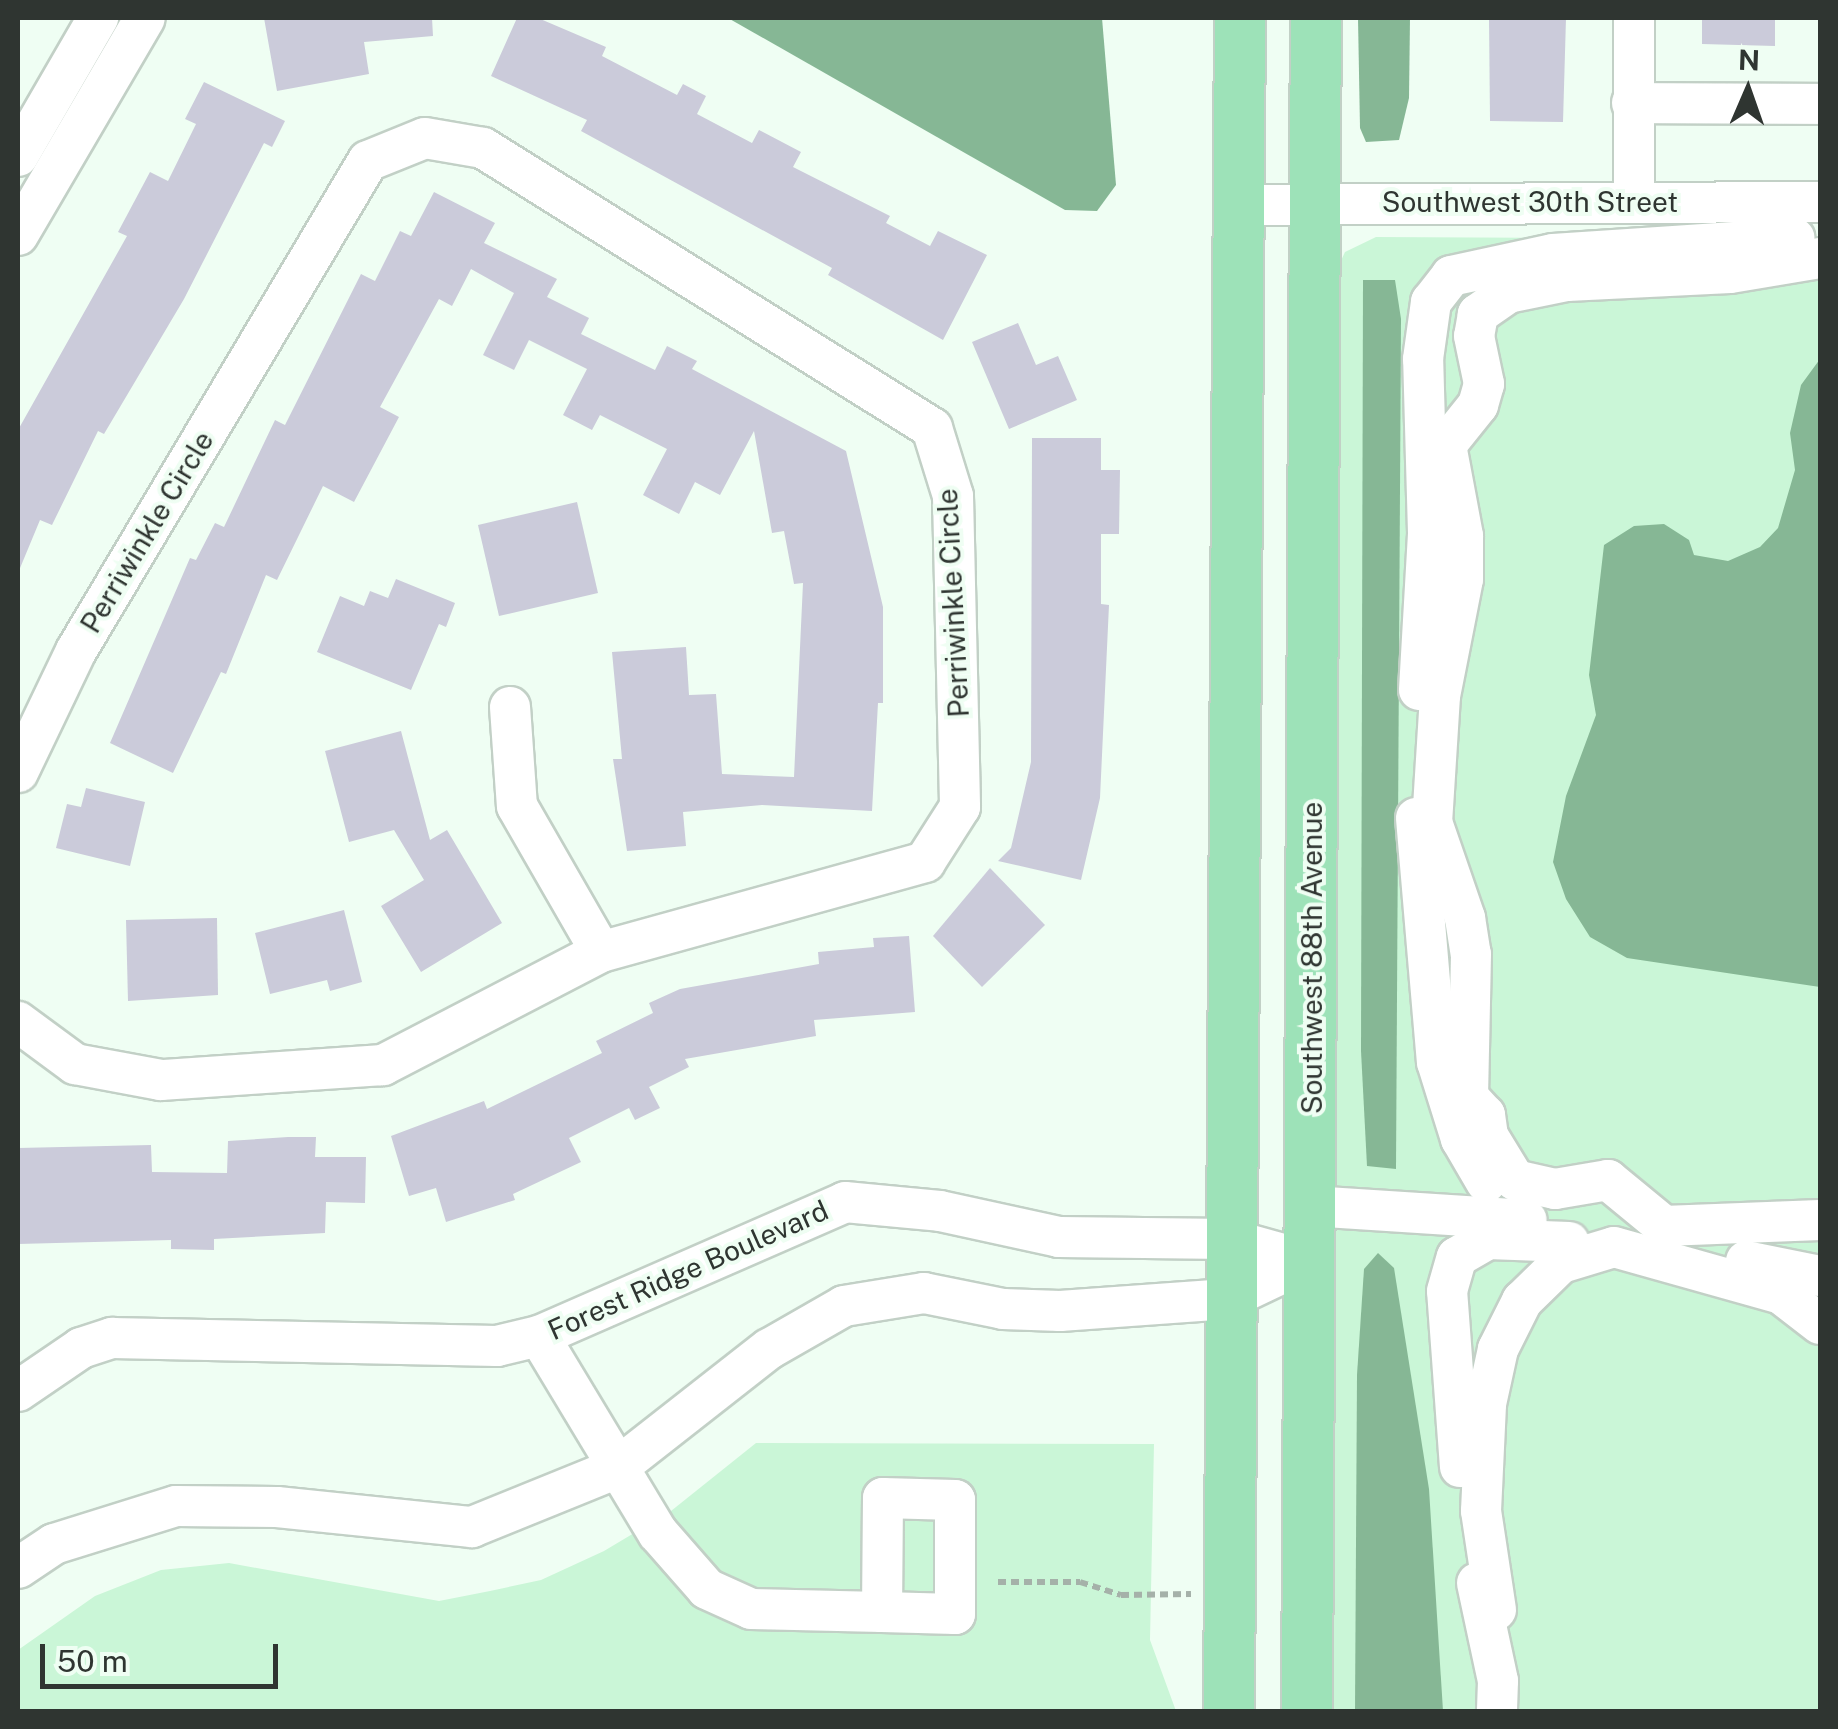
<!DOCTYPE html>
<html>
<head>
<meta charset="utf-8">
<style>
	body { margin:0 }
	#map { position:relative; width:1838px; height:1729px; overflow:hidden; background:#effef3; font-family:"Public Sans",sans-serif }
	div>[style] { position:absolute }
	.green>* { inset:0; background:#caf6d7 }
	.water>* { inset:0; background:#86b795 }
	.building>* { inset:0; background:#cbcbda }
	.path>* { height:6px; margin-top:-3px; transform-origin:0; background:repeating-linear-gradient(90deg,#a5b1a9 0 8px,transparent 0 13px) }
	.roads { filter:drop-shadow(2px 0 #c2d0c6) drop-shadow(-2px 0 #c2d0c6) drop-shadow(0 2px #c2d0c6) drop-shadow(0 -2px #c2d0c6) }
	.minor>* { height:40px; margin:-20px; padding:0 20px; transform-origin:20px; border-radius:20px; background:#fff }
	.major>* { height:50px; margin:-25px; padding:0 25px; transform-origin:25px; border-radius:25px; background:#9de2b8 }
	span { translate:-50% -50%; white-space:nowrap; text-align:center; line-height:1.15; -webkit-text-stroke:8px #effef3; paint-order:stroke }
	.street-label { font-size:28px; color:#2f3531 }
	.frame { position:absolute; inset:0; border:20px solid #2f3531; pointer-events:none }
	.north { position:absolute; left:1698px; top:40px; width:100px; height:100px; -webkit-text-stroke:8px #effef3; paint-order:stroke; rotate:2deg; font-size:28px; font-weight:700; line-height:40px; text-align:center; color:#2f3531 }
	.north::after { content:''; display:block; margin:auto; width:35px; height:45px; background:#2f3531; clip-path:polygon(50% 0,100% 100%,50% 72%,0 100%) }
	.scale { position:absolute; left:40px; top:1644px; width:238px; height:45px; box-sizing:border-box; border:5px solid #2f3531; border-top:0; padding-left:12px; font-size:30px; line-height:35px; white-space:nowrap; color:#2f3531; -webkit-text-stroke:8px #effef3; paint-order:stroke }
</style>
</head>
<body>
<div id="map">
	<div class="green">
		<div style="clip-path:polygon(1376px 237px,1820px 239px,1820px 1711px,1331px 1711px,1330px 284px,1345px 252px)"></div>
		<div style="clip-path:polygon(756px 1443px,1154px 1444px,1150px 1640px,1176px 1711px,18px 1711px,18px 1650px,95px 1596px,161px 1570px,229px 1563px,439px 1601px,490px 1591px,541px 1580px,604px 1551px,671px 1511px)"></div>
	</div>
	<div class="water">
		<div style="clip-path:polygon(728px 18px,1102px 18px,1116px 185px,1097px 211px,1065px 210px)"></div>
		<div style="clip-path:polygon(1358px 18px,1410px 18px,1409px 98px,1399px 140px,1366px 142px,1360px 128px)"></div>
		<div style="clip-path:polygon(1363px 280px,1395px 280px,1401px 319px,1396px 1169px,1367px 1166px,1361px 1051px)"></div>
		<div style="clip-path:polygon(1820px 359px,1820px 987px,1627px 958px,1590px 937px,1566px 899px,1553px 862px,1566px 796px,1596px 715px,1589px 675px,1604px 545px,1634px 526px,1664px 524px,1689px 540px,1694px 555px,1728px 561px,1760px 547px,1778px 528px,1795px 470px,1790px 433px,1801px 385px)"></div>
		<div style="clip-path:polygon(1378px 1253px,1394px 1268px,1429px 1489px,1443px 1711px,1355px 1711px,1357px 1375px,1364px 1269px)"></div>
	</div>
	<div class="building">
		<div style="clip-path:polygon(264px 18px,432px 18px,433px 36px,364px 42px,369px 74px,277px 91px)"></div>
		<div style="clip-path:polygon(517px 18px,538px 18px,606px 47px,602px 56px,677px 95px,683px 84px,706px 96px,697px 114px,752px 143px,759px 130px,801px 152px,793px 167px,890px 216px,886px 223px,930px 246px,938px 231px,987px 255px,943px 340px,828px 275px,832px 268px,581px 131px,587px 120px,491px 76px)"></div>
		<div style="clip-path:polygon(1489px 18px,1566px 18px,1563px 122px,1490px 121px)"></div>
		<div style="clip-path:polygon(1702px 18px,1775px 18px,1775px 46px,1702px 44px)"></div>
		<div style="clip-path:polygon(204px 82px,285px 121px,272px 147px,264px 143px,184px 299px,104px 434px,98px 431px,52px 525px,40px 520px,18px 573px,18px 430px,127px 236px,118px 232px,150px 172px,168px 181px,196px 124px,185px 119px)"></div>
		<div style="clip-path:polygon(434px 192px,495px 223px,484px 243px,557px 279px,547px 297px,589px 318px,581px 334px,655px 370px,667px 346px,697px 361px,692px 369px,846px 451px,883px 607px,883px 703px,878px 703px,872px 811px,762px 805px,683px 812px,686px 846px,627px 851px,613px 759px,622px 759px,612px 652px,686px 647px,689px 695px,716px 694px,722px 774px,794px 777px,803px 583px,794px 584px,784px 531px,772px 533px,754px 431px,720px 495px,695px 482px,679px 514px,643px 495px,667px 449px,600px 415px,592px 430px,563px 415px,587px 369px,529px 340px,514px 370px,483px 355px,514px 293px,471px 269px,452px 306px,439px 299px,380px 407px,399px 417px,354px 502px,323px 486px,277px 580px,266px 575px,226px 674px,221px 672px,173px 773px,110px 743px,190px 558px,196px 560px,215px 523px,224px 527px,275px 420px,285px 425px,361px 274px,375px 281px,400px 231px,411px 236px)"></div>
		<div style="clip-path:polygon(1018px 323px,1036px 365px,1058px 356px,1077px 400px,1009px 429px,972px 342px)"></div>
		<div style="clip-path:polygon(1032px 438px,1101px 438px,1101px 470px,1120px 470px,1119px 534px,1101px 534px,1101px 604px,1109px 605px,1100px 798px,1081px 880px,998px 861px,1011px 848px,1031px 762px)"></div>
		<div style="clip-path:polygon(577px 502px,598px 593px,499px 616px,478px 525px)"></div>
		<div style="clip-path:polygon(396px 579px,455px 603px,446px 627px,439px 624px,411px 690px,317px 652px,340px 596px,364px 606px,370px 591px,388px 598px)"></div>
		<div style="clip-path:polygon(401px 731px,430px 840px,447px 830px,502px 923px,421px 972px,381px 906px,424px 880px,394px 830px,349px 842px,325px 751px)"></div>
		<div style="clip-path:polygon(86px 788px,145px 802px,130px 866px,56px 848px,67px 804px,81px 807px)"></div>
		<div style="clip-path:polygon(990px 868px,1045px 925px,982px 987px,933px 936px)"></div>
		<div style="clip-path:polygon(344px 910px,362px 982px,330px 991px,327px 980px,270px 994px,255px 933px)"></div>
		<div style="clip-path:polygon(217px 918px,218px 995px,128px 1001px,126px 920px)"></div>
		<div style="clip-path:polygon(909px 936px,915px 1012px,814px 1020px,816px 1036px,685px 1059px,689px 1067px,649px 1087px,660px 1108px,635px 1120px,629px 1108px,569px 1138px,581px 1162px,513px 1194px,515px 1200px,446px 1222px,436px 1188px,409px 1196px,391px 1136px,484px 1101px,487px 1109px,602px 1053px,596px 1041px,653px 1013px,649px 1003px,680px 989px,819px 964px,818px 952px,874px 947px,873px 938px)"></div>
		<div style="clip-path:polygon(288px 1137px,316px 1137px,315px 1157px,366px 1157px,365px 1203px,326px 1202px,325px 1233px,214px 1239px,214px 1250px,171px 1249px,171px 1240px,18px 1244px,18px 1148px,151px 1145px,152px 1172px,227px 1173px,228px 1141px)"></div>
	</div>
	<div class="path">
		<div style="left:998px;top:1582px;width:82px"></div>
		<div style="left:1080px;top:1582px;width:43px;rotate:17.6deg"></div>
		<div style="left:1121px;top:1595px;width:70px;rotate:-0.8deg"></div>
	</div>
	<div class="roads">
		<div class="minor">
			<div style="left:1634px;top:18px;width:183px;rotate:90deg"></div>
			<div style="left:1632px;top:103px;width:188px;rotate:0.3deg"></div>
			<div style="left:18px;top:156px;width:160px;rotate:-59.9deg"></div>
			<div style="left:1240px;top:205px;width:580px;rotate:-0.3deg"></div>
			<div style="left:18px;top:235px;width:251px;rotate:-59.7deg"></div>
			<div style="left:1820px;top:258px;width:91px;rotate:170.5deg"></div>
			<div style="left:1730px;top:273px;width:163px;rotate:177.2deg"></div>
			<div style="left:1567px;top:281px;width:60px;rotate:168.5deg"></div>
			<div style="left:1508px;top:293px;width:37px;rotate:145deg"></div>
			<div style="left:1478px;top:314px;width:22px;rotate:100deg"></div>
			<div style="left:1474px;top:336px;width:49px;rotate:78.2deg"></div>
			<div style="left:1484px;top:384px;width:22px;rotate:106deg"></div>
			<div style="left:1478px;top:405px;width:51px;rotate:128.7deg"></div>
			<div style="left:1446px;top:445px;width:93px;rotate:79.4deg"></div>
			<div style="left:1463px;top:536px;width:43px;rotate:90deg"></div>
			<div style="left:1463px;top:579px;width:119px;rotate:101.1deg"></div>
			<div style="left:1440px;top:696px;width:126px;rotate:93.6deg"></div>
			<div style="left:1432px;top:822px;width:102px;rotate:71deg"></div>
			<div style="left:1465px;top:918px;width:36px;rotate:81deg"></div>
			<div style="left:1471px;top:954px;width:143px;rotate:91.2deg"></div>
			<div style="left:1468px;top:1097px;width:25px;rotate:47deg"></div>
			<div style="left:1485px;top:1115px;width:21px;rotate:82deg"></div>
			<div style="left:1488px;top:1136px;width:52px;rotate:58.5deg"></div>
			<div style="left:1515px;top:1180px;width:41px;rotate:12.7deg"></div>
			<div style="left:1555px;top:1189px;width:54px;rotate:-9.6deg"></div>
			<div style="left:1608px;top:1180px;width:72px;rotate:39.4deg"></div>
			<div style="left:1664px;top:1226px;width:156px;rotate:-2.2deg"></div>
			<div style="left:1419px;top:690px;width:157px;rotate:-86.7deg"></div>
			<div style="left:1428px;top:533px;width:174px;rotate:-91.6deg"></div>
			<div style="left:1423px;top:359px;width:58px;rotate:-82deg"></div>
			<div style="left:1431px;top:302px;width:33px;rotate:-52deg"></div>
			<div style="left:1451px;top:276px;width:104px;rotate:-12.2deg"></div>
			<div style="left:1553px;top:254px;width:242px;rotate:-3.8deg"></div>
			<div style="left:510px;top:707px;width:99px;rotate:86deg"></div>
			<div style="left:517px;top:806px;width:168px;rotate:60.1deg"></div>
			<div style="left:18px;top:772px;width:134px;rotate:-64.4deg"></div>
			<div style="left:76px;top:651px;width:570px;rotate:-59.21deg"></div>
			<div style="left:368px;top:161px;width:61px;rotate:-22deg"></div>
			<div style="left:425px;top:138px;width:59px;rotate:9.8deg"></div>
			<div style="left:483px;top:148px;width:529px;rotate:31.95deg"></div>
			<div style="left:932px;top:428px;width:71px;rotate:72.8deg"></div>
			<div style="left:953px;top:496px;width:311px;rotate:88.7deg"></div>
			<div style="left:960px;top:807px;width:65px;rotate:122.5deg"></div>
			<div style="left:925px;top:862px;width:336px;rotate:164.5deg"></div>
			<div style="left:601px;top:952px;width:246px;rotate:152.6deg"></div>
			<div style="left:383px;top:1065px;width:223px;rotate:176.1deg"></div>
			<div style="left:161px;top:1080px;width:87px;rotate:-169.5deg"></div>
			<div style="left:75px;top:1064px;width:71px;rotate:-143.6deg"></div>
			<div style="left:1416px;top:818px;width:245px;rotate:85.1deg"></div>
			<div style="left:1437px;top:1062px;width:81px;rotate:72.7deg"></div>
			<div style="left:1461px;top:1139px;width:50px;rotate:59.8deg"></div>
			<div style="left:1311px;top:1206px;width:216px;rotate:3.7deg"></div>
			<div style="left:1746px;top:1261px;width:76px;rotate:11.5deg"></div>
			<div style="left:539px;top:1336px;width:230px;rotate:58.9deg"></div>
			<div style="left:658px;top:1533px;width:74px;rotate:48.8deg"></div>
			<div style="left:707px;top:1589px;width:48px;rotate:24.4deg"></div>
			<div style="left:751px;top:1609px;width:131px;rotate:1.3deg"></div>
			<div style="left:882px;top:1612px;width:73px;rotate:1.6deg"></div>
			<div style="left:955px;top:1614px;width:114px;rotate:-90deg"></div>
			<div style="left:955px;top:1500px;width:72px;rotate:-178.4deg"></div>
			<div style="left:883px;top:1498px;width:114px;rotate:90.5deg"></div>
			<div style="left:18px;top:1391px;width:76px;rotate:-34.3deg"></div>
			<div style="left:81px;top:1348px;width:33px;rotate:-18deg"></div>
			<div style="left:112px;top:1338px;width:385px;rotate:1.2deg"></div>
			<div style="left:497px;top:1346px;width:43px;rotate:-13.4deg"></div>
			<div style="left:539px;top:1336px;width:334px;rotate:-23.6deg"></div>
			<div style="left:845px;top:1202px;width:95px;rotate:5.4deg"></div>
			<div style="left:940px;top:1211px;width:122px;rotate:12.3deg"></div>
			<div style="left:1059px;top:1237px;width:170px;rotate:0.7deg"></div>
			<div style="left:1229px;top:1239px;width:82px;rotate:15.6deg"></div>
			<div style="left:1460px;top:1467px;width:176px;rotate:-94.2deg"></div>
			<div style="left:1447px;top:1291px;width:35px;rotate:-74deg"></div>
			<div style="left:1457px;top:1257px;width:36px;rotate:-30deg"></div>
			<div style="left:1488px;top:1239px;width:81px;rotate:2.1deg"></div>
			<div style="left:18px;top:1568px;width:43px;rotate:-33.7deg"></div>
			<div style="left:54px;top:1544px;width:128px;rotate:-17.3deg"></div>
			<div style="left:176px;top:1506px;width:101px;rotate:0.6deg"></div>
			<div style="left:277px;top:1507px;width:196px;rotate:5.9deg"></div>
			<div style="left:472px;top:1527px;width:157px;rotate:-22.1deg"></div>
			<div style="left:617px;top:1468px;width:193px;rotate:-38.1deg"></div>
			<div style="left:769px;top:1349px;width:86px;rotate:-29.8deg"></div>
			<div style="left:844px;top:1306px;width:81px;rotate:-9.2deg"></div>
			<div style="left:924px;top:1293px;width:81px;rotate:11.4deg"></div>
			<div style="left:1003px;top:1309px;width:57px;rotate:2deg"></div>
			<div style="left:1060px;top:1311px;width:168px;rotate:-4.1deg"></div>
			<div style="left:1228px;top:1299px;width:89px;rotate:-25.4deg"></div>
			<div style="left:1477px;top:1583px;width:100px;rotate:77.9deg"></div>
			<div style="left:1498px;top:1681px;width:31px;rotate:92deg"></div>
			<div style="left:1496px;top:1610px;width:100px;rotate:-98.6deg"></div>
			<div style="left:1481px;top:1511px;width:107px;rotate:-87.3deg"></div>
			<div style="left:1486px;top:1404px;width:56px;rotate:-77.7deg"></div>
			<div style="left:1498px;top:1349px;width:54px;rotate:-63.4deg"></div>
			<div style="left:1522px;top:1301px;width:54px;rotate:-44.3deg"></div>
			<div style="left:1561px;top:1263px;width:55px;rotate:-16.8deg"></div>
			<div style="left:1614px;top:1247px;width:173px;rotate:15.7deg"></div>
			<div style="left:1781px;top:1294px;width:49px;rotate:37.6deg"></div>
		</div>
		<div class="major">
			<div style="left:1229px;top:1712px;width:1694px;rotate:-89.63deg"></div>
			<div style="left:1307px;top:1712px;width:1694px;rotate:-89.7deg"></div>
		</div>
	</div>
	<div class="street-label">
		<span style="left:1530px;top:202px">Southwest 30th Street</span>
		<span style="left:147px;top:532px;rotate:-59deg">Perriwinkle Circle</span>
		<span style="left:953px;top:603px;rotate:-93deg">Perriwinkle Circle</span>
		<span style="left:1312px;top:958px;rotate:-90deg">Southwest 88th Avenue</span>
		<span style="left:688px;top:1270px;rotate:-24deg">Forest Ridge Boulevard</span>
	</div>
	<div class="frame"></div>
	<div class="north">N</div>
	<div class="scale">50 m</div>
</div>
</body>
</html>
